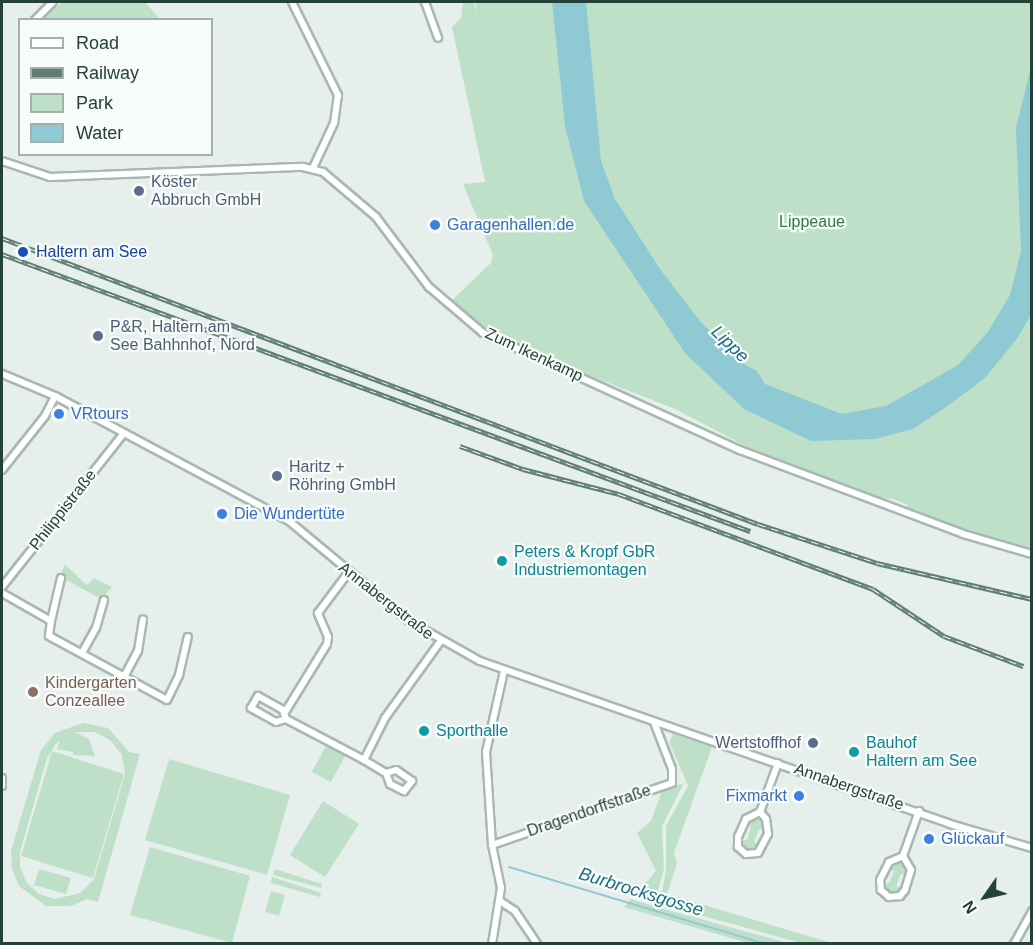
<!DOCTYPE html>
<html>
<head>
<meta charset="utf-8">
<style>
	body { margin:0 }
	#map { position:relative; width:1033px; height:945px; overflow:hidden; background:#e6efeb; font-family:Arial,sans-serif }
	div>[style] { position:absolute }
	.green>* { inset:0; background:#bfe0c8 }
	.water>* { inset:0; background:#8ec9d4 }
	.stream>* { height:2px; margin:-1px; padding:0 1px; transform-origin:1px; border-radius:1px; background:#8ec9d4 }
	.roads { filter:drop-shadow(2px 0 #a8b8b2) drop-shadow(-2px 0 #a8b8b2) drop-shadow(0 2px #a8b8b2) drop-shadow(0 -2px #a8b8b2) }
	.street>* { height:6px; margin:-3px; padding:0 3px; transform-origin:3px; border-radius:3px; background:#fff }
	.rail>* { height:4.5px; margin-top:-2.25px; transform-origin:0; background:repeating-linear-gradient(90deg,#f7fbf9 0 7px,#5f7d75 0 14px); box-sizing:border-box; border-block:2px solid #5f7d75 }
	.dots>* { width:16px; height:16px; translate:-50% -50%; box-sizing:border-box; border:3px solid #f7fbf9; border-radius:50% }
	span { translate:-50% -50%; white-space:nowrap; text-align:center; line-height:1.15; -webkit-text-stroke:4.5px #f7fbf9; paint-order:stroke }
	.service-label { font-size:16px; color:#4e5e75 }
	.left { translate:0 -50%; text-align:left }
	.right { translate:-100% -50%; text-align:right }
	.park-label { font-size:16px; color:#2d7a4b }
	.shop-label { font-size:16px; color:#366cbe }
	.transit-label { font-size:16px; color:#164399 }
	.street-label { font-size:16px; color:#24423a }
	.culture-label { font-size:16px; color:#0d838f }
	.education-label { font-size:16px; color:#785e54 }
	.water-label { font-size:18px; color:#1c6f80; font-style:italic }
	.frame { position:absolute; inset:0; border:3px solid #24423a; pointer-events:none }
	.legend { position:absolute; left:18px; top:18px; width:195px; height:138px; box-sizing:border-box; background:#f7fbf9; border:2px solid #a3b1ad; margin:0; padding:8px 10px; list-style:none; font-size:18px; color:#24423a }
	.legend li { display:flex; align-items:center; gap:12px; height:30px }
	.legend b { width:30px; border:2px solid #a3b1ad }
	.north { position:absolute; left:955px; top:867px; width:60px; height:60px; -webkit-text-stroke:4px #f7fbf9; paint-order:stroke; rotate:236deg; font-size:16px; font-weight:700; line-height:24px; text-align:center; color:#24423a }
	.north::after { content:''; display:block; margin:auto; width:21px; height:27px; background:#24423a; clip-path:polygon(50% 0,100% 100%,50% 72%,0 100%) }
</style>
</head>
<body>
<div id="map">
	<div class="green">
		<div style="clip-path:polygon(62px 2px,145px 2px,159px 18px,44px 19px)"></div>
		<div style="clip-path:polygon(463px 2px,474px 2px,476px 12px,476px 2px,1031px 2px,1031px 550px,1010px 551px,906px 509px,908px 505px,893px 499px,884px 498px,886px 501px,749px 448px,675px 409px,555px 362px,489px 330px,450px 302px,491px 263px,493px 255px,463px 184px,485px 182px,452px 27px,461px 18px)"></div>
		<div style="clip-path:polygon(65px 565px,87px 585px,94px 578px,112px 587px,101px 599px,59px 576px)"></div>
		<div style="clip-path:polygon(evenodd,83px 723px,108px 728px,129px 752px,140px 754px,98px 902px,87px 899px,71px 906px,46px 906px,19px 886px,12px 869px,11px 851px,41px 750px,55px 733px,83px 723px,75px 732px,95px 732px,110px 740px,122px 755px,125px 774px,94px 879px,80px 893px,55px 899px,39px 894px,27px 883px,20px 867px,20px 852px,47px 758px,55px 745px,60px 740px,57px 749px,73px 752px,73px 755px,95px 756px,89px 739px,75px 732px)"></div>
		<div style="clip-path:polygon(673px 734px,712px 747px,674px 853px,677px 863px,667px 894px,832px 943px,801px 943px,660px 904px,666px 870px,666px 826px,688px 786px,669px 742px)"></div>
		<div style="clip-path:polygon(326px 746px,345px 756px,331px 782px,312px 772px)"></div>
		<div style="clip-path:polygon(52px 751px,124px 774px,93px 878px,21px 856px)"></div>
		<div style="clip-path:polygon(169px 759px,290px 795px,267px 875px,145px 840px)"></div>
		<div style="clip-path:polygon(684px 783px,662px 826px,664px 869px,655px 900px,635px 895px,656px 871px,637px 833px,651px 821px,662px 791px)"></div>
		<div style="clip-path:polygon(323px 801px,359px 824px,325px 877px,290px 855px)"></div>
		<div style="clip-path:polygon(754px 818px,763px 822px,765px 829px,759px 830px,754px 842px,759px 845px,758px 848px,749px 851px,741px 840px,747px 840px,751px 827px,746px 825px)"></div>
		<div style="clip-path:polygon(150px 847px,250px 876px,232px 943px,130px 915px)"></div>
		<div style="clip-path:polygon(896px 862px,905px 865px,906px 875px,901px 874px,896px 886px,902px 888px,900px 892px,889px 894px,883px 884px,889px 883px,894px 871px,889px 869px)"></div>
		<div style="clip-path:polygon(39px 869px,71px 878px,66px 894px,34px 885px)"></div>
		<div style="clip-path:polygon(275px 869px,322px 884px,321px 888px,273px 875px)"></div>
		<div style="clip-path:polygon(272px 877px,321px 893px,320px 897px,271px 883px)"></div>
		<div style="clip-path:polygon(271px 891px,285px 895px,279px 916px,265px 912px)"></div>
		<div style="clip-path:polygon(631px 899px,653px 906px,788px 943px,748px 943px,624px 907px)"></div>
	</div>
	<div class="water">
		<div style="clip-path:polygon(552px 2px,586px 2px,601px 161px,615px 199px,660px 269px,700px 321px,740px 362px,757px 371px,765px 384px,842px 414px,886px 406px,958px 365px,987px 333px,1010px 295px,1021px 251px,1016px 128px,1031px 67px,1031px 315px,1016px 340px,985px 378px,949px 405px,913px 429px,875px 439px,811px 441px,744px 409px,685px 353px,584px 201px,565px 126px)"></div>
	</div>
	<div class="stream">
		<div style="left:509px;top:867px;width:268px;rotate:16.7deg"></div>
	</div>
	<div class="roads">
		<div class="street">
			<div style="left:292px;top:2px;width:104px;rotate:63.7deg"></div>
			<div style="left:338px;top:95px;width:28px;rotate:98deg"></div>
			<div style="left:334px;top:123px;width:50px;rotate:115deg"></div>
			<div style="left:425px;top:2px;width:38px;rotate:70deg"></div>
			<div style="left:35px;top:20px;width:25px;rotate:-45deg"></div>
			<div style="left:2px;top:161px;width:51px;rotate:18.4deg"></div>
			<div style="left:50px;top:177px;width:253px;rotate:-2.3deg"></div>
			<div style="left:303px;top:167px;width:21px;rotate:14deg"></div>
			<div style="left:323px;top:172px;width:70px;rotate:40.3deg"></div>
			<div style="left:376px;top:217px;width:88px;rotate:52.9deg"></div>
			<div style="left:429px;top:287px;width:71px;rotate:40.4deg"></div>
			<div style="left:483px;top:333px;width:282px;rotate:24.5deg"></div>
			<div style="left:740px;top:450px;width:238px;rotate:20.6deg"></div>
			<div style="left:963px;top:534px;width:72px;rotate:16.2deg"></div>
			<div style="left:2px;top:374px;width:57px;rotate:22.5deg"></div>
			<div style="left:55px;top:396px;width:265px;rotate:28.1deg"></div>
			<div style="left:289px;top:521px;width:156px;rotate:39.8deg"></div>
			<div style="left:409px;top:621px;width:81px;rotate:29.4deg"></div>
			<div style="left:480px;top:661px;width:497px;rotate:19.1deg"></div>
			<div style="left:950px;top:824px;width:85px;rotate:16.3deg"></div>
			<div style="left:2px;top:470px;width:69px;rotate:-51.5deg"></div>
			<div style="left:45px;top:416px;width:22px;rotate:-63deg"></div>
			<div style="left:2px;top:587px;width:196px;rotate:-51.6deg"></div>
			<div style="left:2px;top:593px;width:56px;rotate:29.7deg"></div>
			<div style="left:51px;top:621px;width:15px;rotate:98deg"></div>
			<div style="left:49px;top:636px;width:134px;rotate:28.5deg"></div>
			<div style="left:167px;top:700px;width:28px;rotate:-64deg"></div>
			<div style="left:179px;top:675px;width:39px;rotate:-77deg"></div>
			<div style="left:51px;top:621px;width:44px;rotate:-76.9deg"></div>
			<div style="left:82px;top:653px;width:29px;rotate:-61deg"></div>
			<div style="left:96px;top:628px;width:29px;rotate:-74deg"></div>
			<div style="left:124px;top:677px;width:30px;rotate:-62deg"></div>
			<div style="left:138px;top:651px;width:32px;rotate:-81deg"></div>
			<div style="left:284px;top:714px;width:82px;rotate:-58.4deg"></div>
			<div style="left:327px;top:644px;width:7px;rotate:-82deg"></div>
			<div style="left:328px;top:637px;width:26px;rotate:-113deg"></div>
			<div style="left:318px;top:613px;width:50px;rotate:-53.1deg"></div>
			<div style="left:286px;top:719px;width:10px;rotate:163deg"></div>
			<div style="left:276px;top:722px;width:29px;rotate:-151deg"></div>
			<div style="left:251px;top:708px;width:14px;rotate:-60deg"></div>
			<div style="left:258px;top:696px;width:29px;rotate:29deg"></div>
			<div style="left:283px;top:710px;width:9px;rotate:72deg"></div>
			<div style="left:286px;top:719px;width:88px;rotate:27.7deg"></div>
			<div style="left:364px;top:760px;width:47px;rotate:-63.4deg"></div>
			<div style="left:385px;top:718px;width:94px;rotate:-54.1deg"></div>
			<div style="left:364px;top:760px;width:26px;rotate:31deg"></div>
			<div style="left:386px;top:773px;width:12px;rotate:70deg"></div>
			<div style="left:390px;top:784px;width:16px;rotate:27deg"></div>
			<div style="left:404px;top:791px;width:13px;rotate:-51deg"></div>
			<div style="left:412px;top:781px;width:19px;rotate:-145deg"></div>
			<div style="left:396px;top:770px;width:10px;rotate:163deg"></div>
			<div style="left:2px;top:778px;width:8px;rotate:90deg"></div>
			<div style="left:760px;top:812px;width:9px;rotate:49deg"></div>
			<div style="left:766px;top:819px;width:15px;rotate:82deg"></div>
			<div style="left:768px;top:834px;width:21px;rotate:118deg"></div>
			<div style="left:758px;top:853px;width:12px;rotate:175deg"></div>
			<div style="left:746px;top:854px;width:11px;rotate:-139deg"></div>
			<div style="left:738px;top:847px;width:10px;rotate:-90deg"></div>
			<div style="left:738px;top:837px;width:20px;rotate:-66deg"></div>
			<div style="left:746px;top:819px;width:16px;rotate:-27deg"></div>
			<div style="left:760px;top:812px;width:52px;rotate:-69.8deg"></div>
			<div style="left:492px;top:845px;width:190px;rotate:-19deg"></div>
			<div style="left:672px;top:783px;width:14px;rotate:-90deg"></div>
			<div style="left:672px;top:769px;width:50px;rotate:-111deg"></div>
			<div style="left:903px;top:856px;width:16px;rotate:60deg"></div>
			<div style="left:911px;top:870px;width:21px;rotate:107deg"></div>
			<div style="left:905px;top:890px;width:8px;rotate:130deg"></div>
			<div style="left:900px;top:896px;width:11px;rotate:175deg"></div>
			<div style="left:889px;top:897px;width:11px;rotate:-139deg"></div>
			<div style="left:881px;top:890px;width:10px;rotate:-96deg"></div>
			<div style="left:880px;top:880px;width:20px;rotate:-63deg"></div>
			<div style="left:889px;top:862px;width:15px;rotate:-23deg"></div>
			<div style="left:903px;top:856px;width:48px;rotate:-70.4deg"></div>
			<div style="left:500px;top:901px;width:18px;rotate:34deg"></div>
			<div style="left:515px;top:911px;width:40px;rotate:56deg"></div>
			<div style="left:492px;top:944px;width:57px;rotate:-80.9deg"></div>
			<div style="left:501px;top:888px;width:44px;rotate:-101.8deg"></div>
			<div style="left:492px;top:845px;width:93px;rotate:-93.7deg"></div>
			<div style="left:486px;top:752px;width:83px;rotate:-77.5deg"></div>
			<div style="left:1014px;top:944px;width:38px;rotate:-61deg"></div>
		</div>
	</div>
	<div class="rail">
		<div style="left:2px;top:238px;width:808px;rotate:20.72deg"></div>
		<div style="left:758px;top:524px;width:125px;rotate:18.1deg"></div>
		<div style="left:877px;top:563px;width:159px;rotate:13.1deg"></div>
		<div style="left:2px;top:254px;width:798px;rotate:20.32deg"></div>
		<div style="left:460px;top:446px;width:67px;rotate:20.1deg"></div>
		<div style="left:523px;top:469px;width:99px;rotate:14.6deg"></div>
		<div style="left:619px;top:494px;width:271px;rotate:20.5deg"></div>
		<div style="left:873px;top:589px;width:85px;rotate:33.5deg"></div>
		<div style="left:944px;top:636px;width:85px;rotate:20.8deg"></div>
	</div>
	<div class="dots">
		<div style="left:139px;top:191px;background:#5c6f8a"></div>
		<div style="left:435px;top:225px;background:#3f7fe0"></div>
		<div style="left:23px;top:252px;background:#1a4fb4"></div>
		<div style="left:98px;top:336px;background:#5c6f8a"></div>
		<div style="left:59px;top:414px;background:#3f7fe0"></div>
		<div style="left:277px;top:476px;background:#5c6f8a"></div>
		<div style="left:222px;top:514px;background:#3f7fe0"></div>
		<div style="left:502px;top:561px;background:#0f9aa8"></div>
		<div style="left:33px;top:692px;background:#8d6e63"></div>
		<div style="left:424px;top:731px;background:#0f9aa8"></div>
		<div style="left:813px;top:743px;background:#5c6f8a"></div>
		<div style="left:854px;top:752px;background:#0f9aa8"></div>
		<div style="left:799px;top:796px;background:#3f7fe0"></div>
		<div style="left:929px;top:839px;background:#3f7fe0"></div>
	</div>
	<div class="service-label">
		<span class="left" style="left:151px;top:191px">Köster<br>Abbruch GmbH</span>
		<span class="left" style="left:110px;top:336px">P&amp;R, Haltern am<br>See Bahhnhof, Nord</span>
		<span class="left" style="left:289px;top:476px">Haritz +<br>Röhring GmbH</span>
		<span class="right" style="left:801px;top:743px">Wertstoffhof</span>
	</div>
	<div class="park-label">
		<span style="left:812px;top:222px">Lippeaue</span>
	</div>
	<div class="shop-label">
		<span class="left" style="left:447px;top:225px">Garagenhallen.de</span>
		<span class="left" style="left:71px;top:414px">VRtours</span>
		<span class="left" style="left:234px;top:514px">Die Wundertüte</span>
		<span class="right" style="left:787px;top:796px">Fixmarkt</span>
		<span class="left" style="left:941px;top:839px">Glückauf</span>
	</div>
	<div class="transit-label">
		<span class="left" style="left:36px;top:252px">Haltern am See</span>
	</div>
	<div class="street-label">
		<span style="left:534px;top:355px;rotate:25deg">Zum Ikenkamp</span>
		<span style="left:63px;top:510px;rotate:-52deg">Philippistraße</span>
		<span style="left:386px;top:601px;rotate:38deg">Annabergstraße</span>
		<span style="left:849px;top:787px;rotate:19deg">Annabergstraße</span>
		<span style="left:589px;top:811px;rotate:-19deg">Dragendorffstraße</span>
	</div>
	<div class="culture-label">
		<span class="left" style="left:514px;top:561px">Peters &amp; Kropf GbR<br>Industriemontagen</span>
		<span class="left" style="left:436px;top:731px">Sporthalle</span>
		<span class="left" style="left:866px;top:752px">Bauhof<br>Haltern am See</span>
	</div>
	<div class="education-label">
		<span class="left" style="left:45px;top:692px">Kindergarten<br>Conzeallee</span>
	</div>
	<div class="water-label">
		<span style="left:730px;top:344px;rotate:44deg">Lippe</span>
		<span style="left:641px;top:892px;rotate:17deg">Burbrocksgosse</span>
	</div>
	<div class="frame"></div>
	<ul class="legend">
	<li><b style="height:8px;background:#fff"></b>Road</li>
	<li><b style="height:8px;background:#5f7d75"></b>Railway</li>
	<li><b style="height:16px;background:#bfe0c8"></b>Park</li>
	<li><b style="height:16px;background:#8ec9d4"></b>Water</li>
	</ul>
	<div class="north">N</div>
</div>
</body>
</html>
